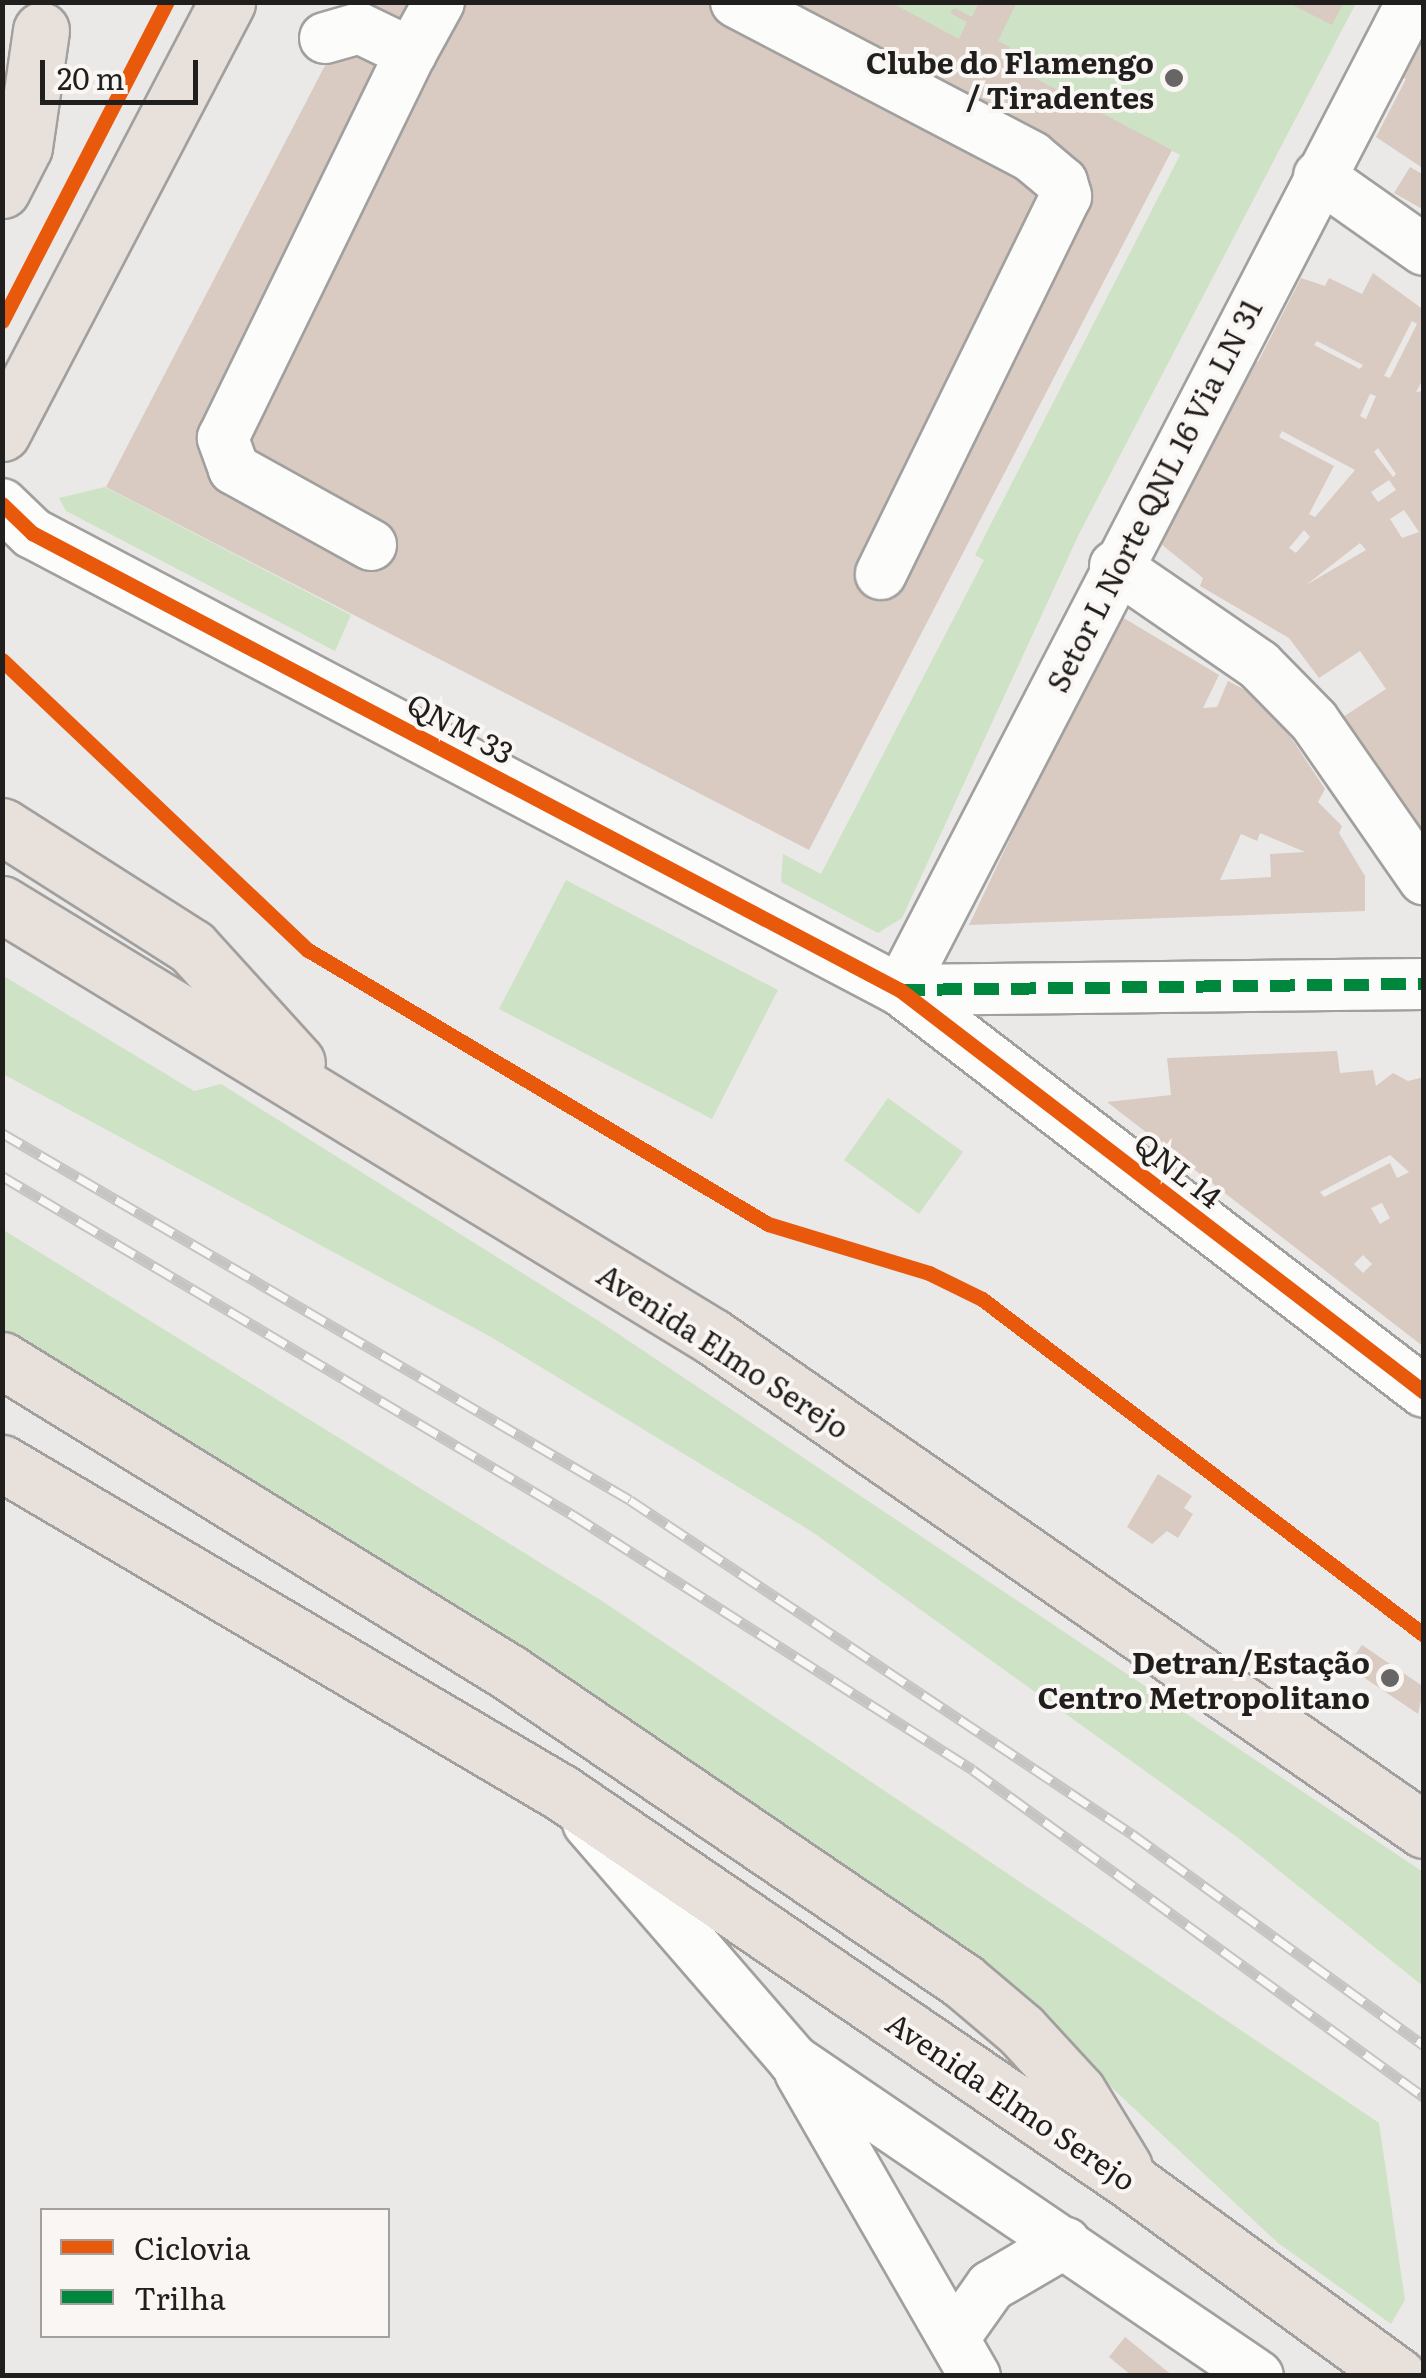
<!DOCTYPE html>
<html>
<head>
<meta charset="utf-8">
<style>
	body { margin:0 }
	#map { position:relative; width:1426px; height:2378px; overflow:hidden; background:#ebe9e7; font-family:Literata,serif }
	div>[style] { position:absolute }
	.green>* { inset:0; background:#cee2c5 }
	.building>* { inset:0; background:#d9cac2 }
	.roads { filter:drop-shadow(2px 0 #a1a09f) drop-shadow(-2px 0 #a1a09f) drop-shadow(0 2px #a1a09f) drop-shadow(0 -2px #a1a09f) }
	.minor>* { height:50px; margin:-25px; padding:0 25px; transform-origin:25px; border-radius:25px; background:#fcfcfb }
	.major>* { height:55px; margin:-27.5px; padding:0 27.5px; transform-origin:27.5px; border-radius:27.5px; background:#e8e0da }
	.rail>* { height:11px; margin-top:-5.5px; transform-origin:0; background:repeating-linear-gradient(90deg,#faf6f4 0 22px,#c5c4c3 0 44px); box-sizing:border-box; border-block:2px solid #c5c4c3 }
	.quiet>* { height:12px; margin-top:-6px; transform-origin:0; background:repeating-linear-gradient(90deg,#00873e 0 25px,transparent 0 37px) }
	.cycleway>* { height:15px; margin:-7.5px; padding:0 7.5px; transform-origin:7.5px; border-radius:7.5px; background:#e8590c }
	.dots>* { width:28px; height:28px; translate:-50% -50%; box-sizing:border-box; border:5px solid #faf6f4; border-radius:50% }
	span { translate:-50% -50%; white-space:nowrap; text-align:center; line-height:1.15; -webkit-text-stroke:8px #faf6f4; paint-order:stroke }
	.poi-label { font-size:30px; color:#201f1e; font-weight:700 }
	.right { translate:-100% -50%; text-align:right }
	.street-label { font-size:30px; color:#201f1e }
	.frame { position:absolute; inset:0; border:5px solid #201f1e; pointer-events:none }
	.legend { position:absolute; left:40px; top:2208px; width:350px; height:130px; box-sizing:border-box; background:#faf6f4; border:2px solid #a3a09e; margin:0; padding:12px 18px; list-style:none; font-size:30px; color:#201f1e }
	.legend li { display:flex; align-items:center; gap:20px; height:50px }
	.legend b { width:50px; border:2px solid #a3a09e }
	.scale { position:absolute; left:40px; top:60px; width:158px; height:45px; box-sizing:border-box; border:5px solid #201f1e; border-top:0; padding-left:12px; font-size:30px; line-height:35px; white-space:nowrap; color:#201f1e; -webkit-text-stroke:8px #faf6f4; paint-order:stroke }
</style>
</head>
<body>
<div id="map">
	<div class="green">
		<div style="clip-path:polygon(887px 3px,1356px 3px,1079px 534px,902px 918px,878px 933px,781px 882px,783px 854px,821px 874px,984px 560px,975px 555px,1180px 155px)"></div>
		<div style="clip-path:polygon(105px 487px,351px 615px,335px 651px,66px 511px,59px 498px)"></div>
		<div style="clip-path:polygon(566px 880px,778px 990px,712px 1119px,499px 1009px)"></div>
		<div style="clip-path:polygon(2px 975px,194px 1091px,221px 1084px,602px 1323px,1423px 1872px,1423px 1986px,1237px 1837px,811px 1531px,491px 1337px,3px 1074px)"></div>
		<div style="clip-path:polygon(888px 1098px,963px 1152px,919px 1214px,844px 1160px)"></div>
		<div style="clip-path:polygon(2px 1229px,602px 1601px,1379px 2123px,1405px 2300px,1391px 2324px,1278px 2243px,1048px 2028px,3px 1338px)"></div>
	</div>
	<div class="building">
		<div style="clip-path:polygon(358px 2px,890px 2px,959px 39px,967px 22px,950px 13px,954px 8px,972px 17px,979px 2px,1017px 2px,998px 41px,1010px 47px,1002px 61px,1172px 150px,809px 850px,106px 487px)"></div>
		<div style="clip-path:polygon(1287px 2px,1344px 2px,1332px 25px)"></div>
		<div style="clip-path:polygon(1424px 13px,1424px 169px,1376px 137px,1406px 79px,1392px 72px)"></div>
		<div style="clip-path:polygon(1410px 167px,1424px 175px,1424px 210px,1394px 193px)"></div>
		<div style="clip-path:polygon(evenodd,1373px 273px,1424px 310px,1424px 377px,1416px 392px,1424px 391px,1424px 831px,1417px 835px,1343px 717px,1386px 689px,1360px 651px,1319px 678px,1289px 638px,1200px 586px,1203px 578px,1161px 544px,1174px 517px,1166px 512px,1244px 354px,1258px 362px,1301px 278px,1325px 286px,1329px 278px,1362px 294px,1373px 273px,1412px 321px,1417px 324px,1390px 378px,1384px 376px,1412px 321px,1373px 273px,1317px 341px,1363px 365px,1360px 369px,1314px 345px,1317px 341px,1373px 273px,1370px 394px,1376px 396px,1366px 419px,1360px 416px,1370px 394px,1373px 273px,1282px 431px,1355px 470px,1315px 517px,1309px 514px,1334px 466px,1279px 437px,1282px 431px,1373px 273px,1378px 448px,1396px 474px,1393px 477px,1374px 452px,1378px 448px,1373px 273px,1389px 480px,1396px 490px,1378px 502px,1371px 492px,1389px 480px,1373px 273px,1404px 510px,1419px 532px,1402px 538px,1390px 519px,1404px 510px,1373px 273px,1304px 530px,1310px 537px,1296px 553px,1289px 548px,1304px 530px,1373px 273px,1360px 543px,1366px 550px,1306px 585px,1360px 543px)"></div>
		<div style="clip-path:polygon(evenodd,1117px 614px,1219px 675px,1203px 708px,1217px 707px,1228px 681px,1251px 693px,1288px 733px,1325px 789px,1318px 802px,1342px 826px,1339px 833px,1365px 876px,1365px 911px,969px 925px,1117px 614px,1260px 833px,1305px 852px,1270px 854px,1271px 877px,1220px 880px,1241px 834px,1257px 841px,1260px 833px)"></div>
		<div style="clip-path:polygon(evenodd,1337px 1051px,1340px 1073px,1373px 1070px,1376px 1086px,1393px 1073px,1408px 1081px,1424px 1077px,1424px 1347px,1107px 1102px,1171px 1095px,1167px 1058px,1337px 1051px,1390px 1155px,1409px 1172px,1397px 1178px,1390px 1163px,1324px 1197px,1320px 1192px,1390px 1155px,1337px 1051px,1382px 1203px,1390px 1218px,1380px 1224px,1371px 1208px,1382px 1203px,1337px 1051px,1363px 1255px,1372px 1264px,1363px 1273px,1354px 1264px,1363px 1255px)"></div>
		<div style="clip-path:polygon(1158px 1474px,1192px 1496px,1184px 1508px,1193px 1514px,1178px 1538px,1167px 1531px,1152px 1544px,1127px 1527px)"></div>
		<div style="clip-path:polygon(1362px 1645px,1424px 1687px,1418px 1714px,1347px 1666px)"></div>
		<div style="clip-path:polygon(1125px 2337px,1173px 2376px,1132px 2376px,1109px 2357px)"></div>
	</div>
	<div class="roads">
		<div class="minor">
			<div style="left:736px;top:2px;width:334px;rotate:27.6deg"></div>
			<div style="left:1032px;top:157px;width:39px;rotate:40deg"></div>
			<div style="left:1062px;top:182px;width:15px;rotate:74deg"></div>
			<div style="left:1066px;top:196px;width:421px;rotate:116.1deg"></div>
			<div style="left:325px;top:38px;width:35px;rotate:-16deg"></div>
			<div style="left:359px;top:28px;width:58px;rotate:25.7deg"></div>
			<div style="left:411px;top:53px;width:58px;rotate:-61.2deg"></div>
			<div style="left:1319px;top:176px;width:128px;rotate:35.2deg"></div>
			<div style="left:2px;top:504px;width:42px;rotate:44deg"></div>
			<div style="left:32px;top:533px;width:981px;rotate:27.77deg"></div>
			<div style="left:900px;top:990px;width:660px;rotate:37.49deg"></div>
			<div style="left:371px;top:545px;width:157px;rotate:-151deg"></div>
			<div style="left:234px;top:469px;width:33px;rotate:-110deg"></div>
			<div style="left:223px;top:438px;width:428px;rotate:-64deg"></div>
			<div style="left:1115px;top:566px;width:175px;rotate:34.5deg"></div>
			<div style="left:1259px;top:665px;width:78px;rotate:45.5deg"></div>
			<div style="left:1314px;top:721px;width:193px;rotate:55.2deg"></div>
			<div style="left:900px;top:990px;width:1113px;rotate:-62.61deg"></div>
			<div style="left:900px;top:990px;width:524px;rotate:-0.66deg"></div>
			<div style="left:588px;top:1823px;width:313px;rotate:49.1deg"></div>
			<div style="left:793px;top:2060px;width:562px;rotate:34.2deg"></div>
			<div style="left:800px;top:2072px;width:351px;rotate:60.1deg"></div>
			<div style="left:954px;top:2338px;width:64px;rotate:-54.6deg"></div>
			<div style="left:991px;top:2286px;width:86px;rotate:-30.2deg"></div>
		</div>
		<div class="major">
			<div style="left:2px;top:190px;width:48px;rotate:-62.9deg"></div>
			<div style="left:24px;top:147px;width:118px;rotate:-81.7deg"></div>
			<div style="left:2px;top:433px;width:486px;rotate:-62.4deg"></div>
			<div style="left:2px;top:826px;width:225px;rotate:32.5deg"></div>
			<div style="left:192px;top:947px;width:156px;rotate:47.8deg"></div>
			<div style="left:2px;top:904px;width:832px;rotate:31.34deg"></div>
			<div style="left:713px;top:1337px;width:865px;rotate:34.74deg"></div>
			<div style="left:2px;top:1360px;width:597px;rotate:31.64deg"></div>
			<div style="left:510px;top:1673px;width:548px;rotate:34.21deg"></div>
			<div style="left:963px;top:1981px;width:76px;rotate:40.2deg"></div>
			<div style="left:1021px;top:2030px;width:84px;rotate:47.4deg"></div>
			<div style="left:1078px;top:2092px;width:88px;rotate:58.5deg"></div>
			<div style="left:2px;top:1463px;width:650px;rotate:30.51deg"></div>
			<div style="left:562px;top:1793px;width:691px;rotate:34.33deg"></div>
			<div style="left:1133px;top:2183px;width:328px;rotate:36.1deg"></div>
		</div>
	</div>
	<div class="rail">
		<div style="left:2px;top:1133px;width:727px;rotate:30.3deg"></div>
		<div style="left:630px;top:1500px;width:603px;rotate:33.64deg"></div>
		<div style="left:1132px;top:1834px;width:360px;rotate:35.9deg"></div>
		<div style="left:2px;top:1176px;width:664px;rotate:30.7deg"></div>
		<div style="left:573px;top:1515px;width:474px;rotate:32.5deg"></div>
		<div style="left:973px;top:1770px;width:557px;rotate:35.94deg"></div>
	</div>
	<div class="quiet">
		<div style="left:900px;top:990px;width:524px;rotate:-0.66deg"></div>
	</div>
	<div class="cycleway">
		<div style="left:2px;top:321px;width:359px;rotate:-62.7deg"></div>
		<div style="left:2px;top:504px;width:42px;rotate:44deg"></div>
		<div style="left:32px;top:533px;width:981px;rotate:27.77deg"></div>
		<div style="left:900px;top:990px;width:660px;rotate:37.49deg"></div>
		<div style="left:2px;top:660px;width:422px;rotate:43.5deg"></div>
		<div style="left:308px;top:950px;width:535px;rotate:30.78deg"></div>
		<div style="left:768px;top:1224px;width:168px;rotate:16.9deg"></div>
		<div style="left:929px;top:1273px;width:59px;rotate:26.1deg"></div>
		<div style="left:982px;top:1299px;width:555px;rotate:37.24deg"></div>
	</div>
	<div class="dots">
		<div style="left:1174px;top:78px;background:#676664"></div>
		<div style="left:1390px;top:1678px;background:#676664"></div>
	</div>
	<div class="poi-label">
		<span class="right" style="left:1154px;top:78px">Clube do Flamengo<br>/ Tiradentes</span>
		<span class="right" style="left:1370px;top:1678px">Detran/Estação<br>Centro Metropolitano</span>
	</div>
	<div class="street-label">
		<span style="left:1153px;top:495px;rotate:-63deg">Setor L Norte QNL 16 Via LN 31</span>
		<span style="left:461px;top:727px;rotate:28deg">QNM 33</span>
		<span style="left:1179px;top:1169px;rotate:38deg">QNL 14</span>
		<span style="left:724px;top:1350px;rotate:33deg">Avenida Elmo Serejo</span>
		<span style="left:1012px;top:2100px;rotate:34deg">Avenida Elmo Serejo</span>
	</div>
	<div class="frame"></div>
	<ul class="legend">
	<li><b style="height:12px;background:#e8590c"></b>Ciclovia</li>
	<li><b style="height:12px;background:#00873e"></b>Trilha</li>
	</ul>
	<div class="scale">20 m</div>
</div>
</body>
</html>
